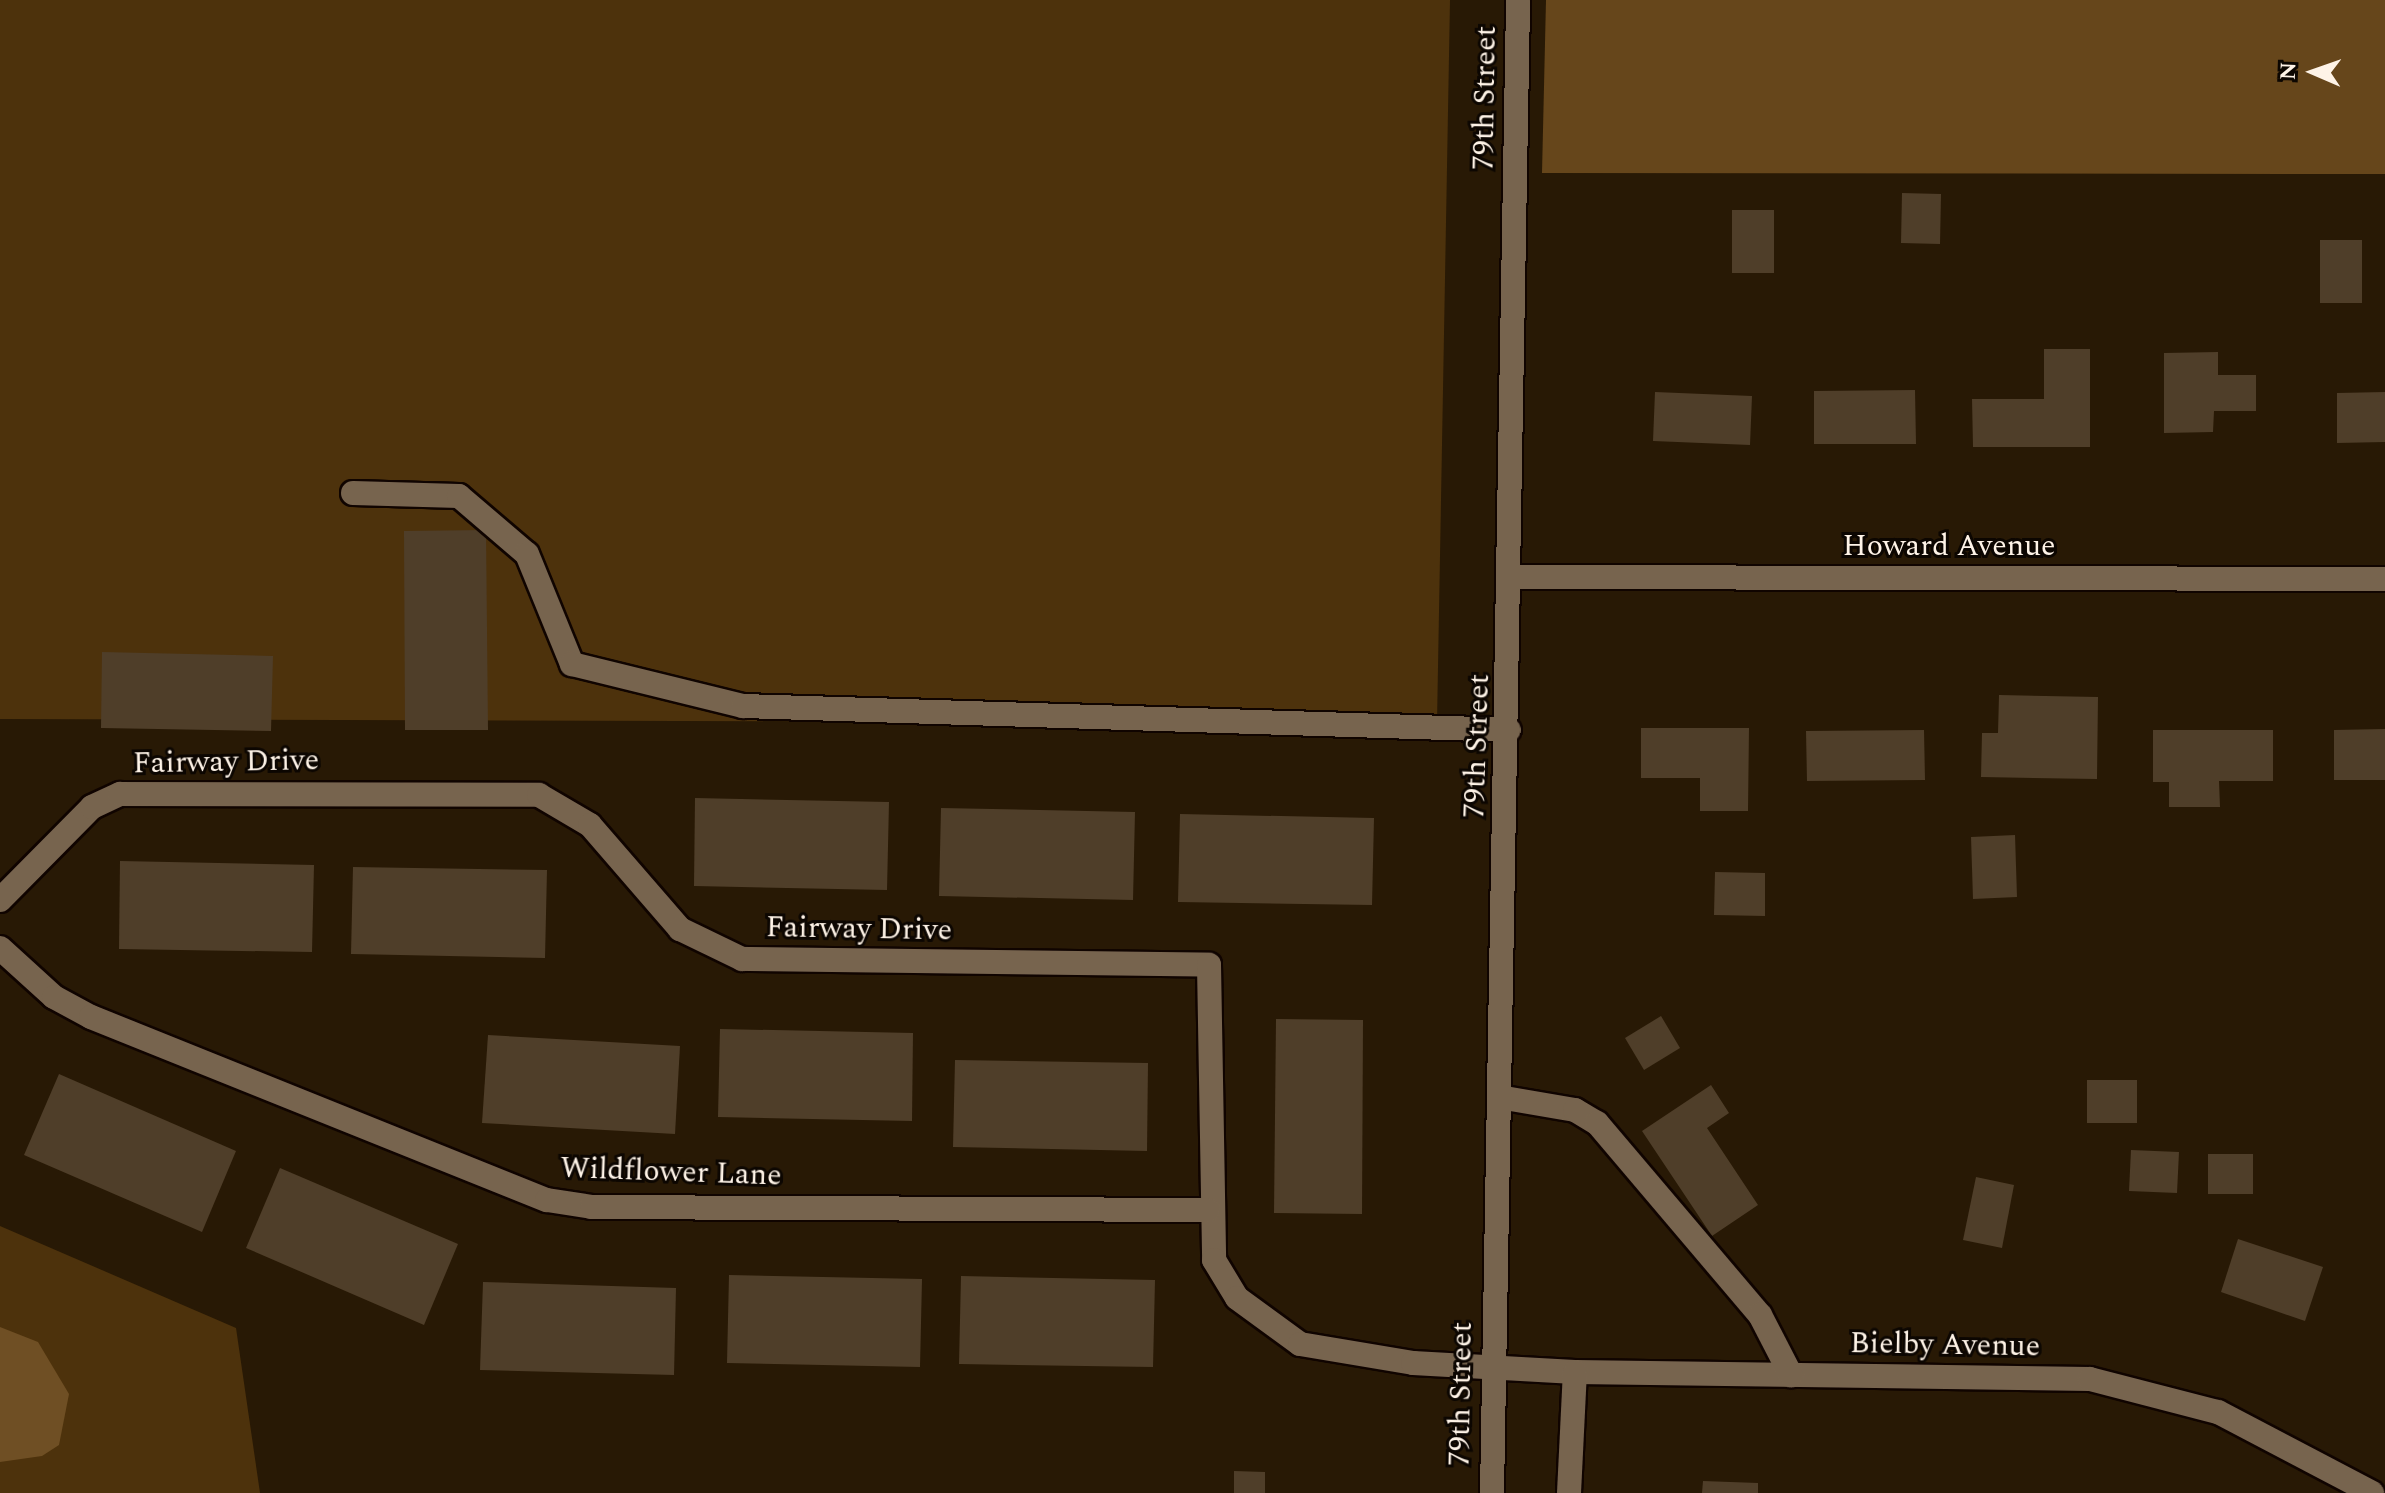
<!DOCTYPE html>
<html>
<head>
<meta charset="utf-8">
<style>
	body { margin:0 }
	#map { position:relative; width:2385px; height:1493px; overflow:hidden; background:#281905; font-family:Spectral,serif }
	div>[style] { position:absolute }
	.green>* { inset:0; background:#4d320c }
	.forest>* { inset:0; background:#66461b }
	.water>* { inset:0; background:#6f4f24 }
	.building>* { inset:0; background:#4f3e29 }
	.roads { filter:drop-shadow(2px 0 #100400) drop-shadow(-2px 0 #100400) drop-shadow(0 2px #100400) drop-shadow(0 -2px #100400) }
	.minor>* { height:24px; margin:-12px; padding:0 12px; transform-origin:12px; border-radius:12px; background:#77644e }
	span { translate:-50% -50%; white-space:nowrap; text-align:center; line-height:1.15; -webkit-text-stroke:6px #0c0601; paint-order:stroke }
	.street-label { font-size:30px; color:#fef3e7 }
	.north { position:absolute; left:2273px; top:32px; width:80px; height:80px; -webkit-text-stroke:6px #0c0601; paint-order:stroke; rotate:272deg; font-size:22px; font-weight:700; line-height:32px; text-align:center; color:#fef3e7 }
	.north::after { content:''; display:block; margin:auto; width:28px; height:36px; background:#fef3e7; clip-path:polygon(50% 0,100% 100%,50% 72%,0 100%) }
</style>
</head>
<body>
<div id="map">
	<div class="green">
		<div style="clip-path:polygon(0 0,1450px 0,1437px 723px,0 719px)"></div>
		<div style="clip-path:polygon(0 1226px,236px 1328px,260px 1493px,0 1493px)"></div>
	</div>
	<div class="forest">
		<div style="clip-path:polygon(1546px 0,2385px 0,2385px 174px,1542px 173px)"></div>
	</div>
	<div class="water">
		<div style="clip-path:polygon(0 1327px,38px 1342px,69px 1394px,59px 1445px,42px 1456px,0 1462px)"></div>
	</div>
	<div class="building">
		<div style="clip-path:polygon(1902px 193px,1941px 194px,1940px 244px,1901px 243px)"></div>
		<div style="clip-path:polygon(1732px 210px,1774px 210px,1774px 273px,1732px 273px)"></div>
		<div style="clip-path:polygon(2320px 240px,2362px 240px,2362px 303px,2320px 303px)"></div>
		<div style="clip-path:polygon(2044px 349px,2090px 349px,2090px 447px,1973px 447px,1972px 399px,2044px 399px)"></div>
		<div style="clip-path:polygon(2218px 352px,2218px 375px,2256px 375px,2256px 411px,2214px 411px,2213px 432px,2164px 433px,2164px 353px)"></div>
		<div style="clip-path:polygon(1915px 390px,1916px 444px,1814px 444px,1814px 391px)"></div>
		<div style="clip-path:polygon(1655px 392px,1752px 396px,1750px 445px,1653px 441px)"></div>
		<div style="clip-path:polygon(2385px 392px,2385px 442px,2337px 443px,2337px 393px)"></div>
		<div style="clip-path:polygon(486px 530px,488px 730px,405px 730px,404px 531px)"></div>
		<div style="clip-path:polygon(102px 652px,273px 656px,271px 731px,101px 728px)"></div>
		<div style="clip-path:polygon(1999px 695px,2098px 697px,2097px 779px,1981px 777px,1982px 733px,1998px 733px)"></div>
		<div style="clip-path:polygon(1641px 728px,1749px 728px,1748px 811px,1700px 811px,1700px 778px,1641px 778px)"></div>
		<div style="clip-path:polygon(2385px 729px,2385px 780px,2334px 780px,2334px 730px)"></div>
		<div style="clip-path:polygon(1924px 730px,1925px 780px,1807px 781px,1806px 731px)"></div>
		<div style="clip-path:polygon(2153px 730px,2273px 730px,2273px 781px,2219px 781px,2220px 807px,2169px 807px,2169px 782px,2153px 782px)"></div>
		<div style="clip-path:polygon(695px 798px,889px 802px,887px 890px,694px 886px)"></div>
		<div style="clip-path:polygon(941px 808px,1135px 812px,1133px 900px,939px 896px)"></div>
		<div style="clip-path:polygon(1180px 814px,1374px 818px,1372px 905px,1178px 902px)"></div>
		<div style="clip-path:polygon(2015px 835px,2017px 897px,1973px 899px,1971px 837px)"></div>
		<div style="clip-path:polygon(120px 861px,314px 865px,312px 952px,119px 949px)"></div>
		<div style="clip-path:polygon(353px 867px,547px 870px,545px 958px,351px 954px)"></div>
		<div style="clip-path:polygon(1715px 872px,1765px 873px,1765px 916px,1714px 915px)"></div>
		<div style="clip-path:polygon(1661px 1016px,1680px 1048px,1644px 1070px,1625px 1038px)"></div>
		<div style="clip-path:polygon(1276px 1019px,1363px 1020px,1362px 1214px,1274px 1213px)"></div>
		<div style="clip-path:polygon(720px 1029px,913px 1033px,912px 1121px,718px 1117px)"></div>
		<div style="clip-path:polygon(488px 1035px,680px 1046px,675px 1134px,482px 1123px)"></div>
		<div style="clip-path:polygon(955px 1060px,1148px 1063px,1147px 1151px,953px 1147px)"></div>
		<div style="clip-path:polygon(59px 1074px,236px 1151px,202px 1232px,24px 1155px)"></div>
		<div style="clip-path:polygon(2087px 1080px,2137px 1080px,2137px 1123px,2087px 1123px)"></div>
		<div style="clip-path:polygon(1711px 1085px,1729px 1113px,1707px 1128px,1758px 1205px,1712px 1236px,1642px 1131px)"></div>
		<div style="clip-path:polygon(2131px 1150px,2179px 1152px,2177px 1193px,2129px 1191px)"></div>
		<div style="clip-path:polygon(2208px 1154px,2253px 1154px,2253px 1194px,2208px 1194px)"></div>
		<div style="clip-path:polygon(280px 1168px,458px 1244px,424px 1325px,246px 1248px)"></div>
		<div style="clip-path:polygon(1976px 1177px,2014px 1185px,2002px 1248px,1963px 1240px)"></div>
		<div style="clip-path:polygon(2238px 1239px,2323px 1267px,2305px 1321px,2221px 1292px)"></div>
		<div style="clip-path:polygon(729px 1275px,922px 1279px,920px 1367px,727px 1363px)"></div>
		<div style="clip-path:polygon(961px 1276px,1155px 1280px,1153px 1367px,959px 1364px)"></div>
		<div style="clip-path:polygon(483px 1282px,676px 1288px,674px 1375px,480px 1370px)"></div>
		<div style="clip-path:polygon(1234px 1471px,1265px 1472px,1265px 1493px,1234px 1493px)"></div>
		<div style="clip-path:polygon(1703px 1481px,1758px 1483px,1758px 1493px,1702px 1493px)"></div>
	</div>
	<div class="roads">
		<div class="minor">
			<div style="left:353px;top:493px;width:106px;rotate:1.6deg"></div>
			<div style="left:459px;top:496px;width:89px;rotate:40.5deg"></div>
			<div style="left:527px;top:554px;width:119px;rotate:67.8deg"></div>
			<div style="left:572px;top:664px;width:176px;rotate:13.8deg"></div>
			<div style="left:743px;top:706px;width:766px;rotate:1.79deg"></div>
			<div style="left:1513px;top:577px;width:872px;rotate:0.13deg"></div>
			<div style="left:0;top:900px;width:131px;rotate:-45.3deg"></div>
			<div style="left:92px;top:807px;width:31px;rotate:-25deg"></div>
			<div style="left:120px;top:794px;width:419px;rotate:0.1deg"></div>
			<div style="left:539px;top:795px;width:59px;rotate:30.5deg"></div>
			<div style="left:590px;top:825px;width:138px;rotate:49.1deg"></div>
			<div style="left:680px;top:929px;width:69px;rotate:25.8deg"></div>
			<div style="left:742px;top:959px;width:467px;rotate:0.7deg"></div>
			<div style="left:1209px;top:965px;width:295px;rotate:89deg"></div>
			<div style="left:1214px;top:1260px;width:44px;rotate:58.8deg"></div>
			<div style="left:1237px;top:1298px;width:78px;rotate:36.1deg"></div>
			<div style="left:1300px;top:1344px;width:115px;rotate:9.5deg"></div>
			<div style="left:1413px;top:1363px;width:162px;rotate:3.2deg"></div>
			<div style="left:1575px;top:1372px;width:515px;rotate:0.78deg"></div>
			<div style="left:2090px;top:1379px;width:132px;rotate:14.5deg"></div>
			<div style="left:2218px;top:1412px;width:174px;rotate:27.7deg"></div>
			<div style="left:0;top:948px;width:73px;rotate:42.2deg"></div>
			<div style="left:54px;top:997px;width:42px;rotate:28.4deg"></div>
			<div style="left:91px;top:1017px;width:491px;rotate:21.9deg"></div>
			<div style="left:547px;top:1200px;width:46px;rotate:8.8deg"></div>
			<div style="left:592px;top:1207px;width:616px;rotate:0.28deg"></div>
			<div style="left:1499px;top:1097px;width:77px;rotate:9.7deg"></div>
			<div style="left:1575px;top:1110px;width:26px;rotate:31deg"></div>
			<div style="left:1597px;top:1123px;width:252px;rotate:49.7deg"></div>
			<div style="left:1760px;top:1315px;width:68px;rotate:62.7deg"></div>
			<div style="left:1492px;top:1493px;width:1493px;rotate:-89deg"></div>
			<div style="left:1569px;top:1493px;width:121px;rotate:-87.2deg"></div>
		</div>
	</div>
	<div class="street-label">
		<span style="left:1485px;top:98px;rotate:-89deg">79th Street</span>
		<span style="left:1949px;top:546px">Howard Avenue</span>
		<span style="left:1477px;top:746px;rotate:-88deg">79th Street</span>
		<span style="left:226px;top:762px;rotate:-1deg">Fairway Drive</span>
		<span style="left:859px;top:929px;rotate:1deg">Fairway Drive</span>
		<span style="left:671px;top:1172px;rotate:2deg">Wildflower Lane</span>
		<span style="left:1945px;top:1345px;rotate:1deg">Bielby Avenue</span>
		<span style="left:1461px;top:1394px;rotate:-89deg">79th Street</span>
	</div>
	<div class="north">N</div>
</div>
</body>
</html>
